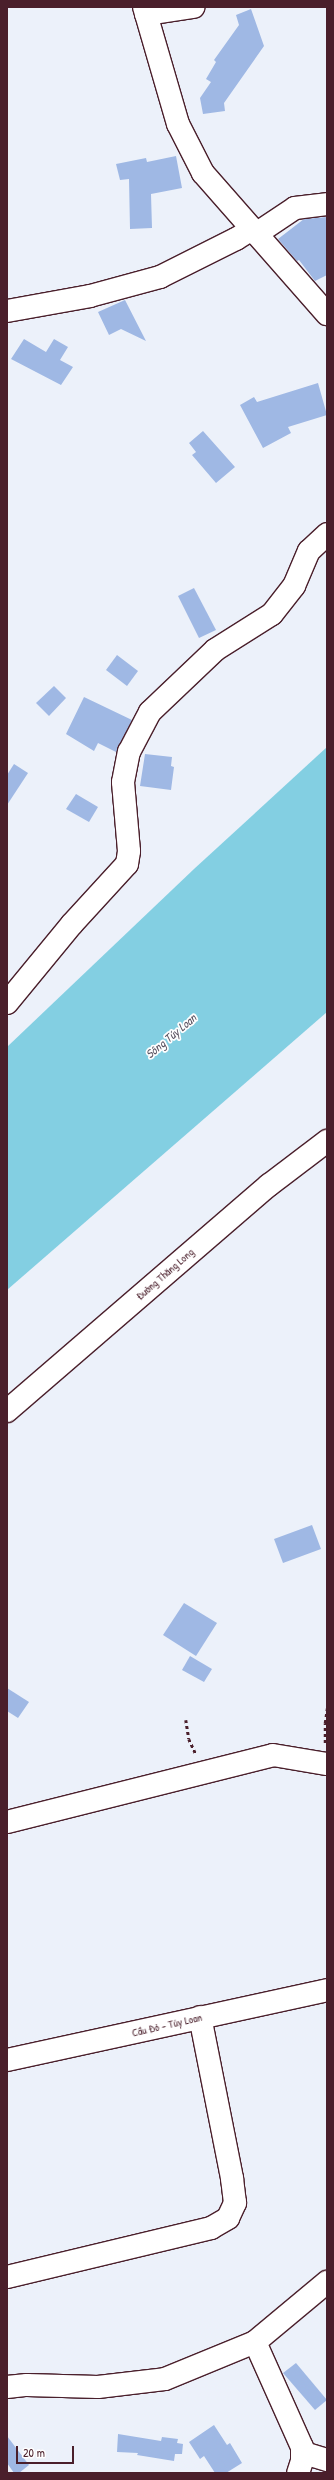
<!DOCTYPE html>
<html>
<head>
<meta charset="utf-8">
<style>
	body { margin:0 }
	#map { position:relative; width:334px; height:2480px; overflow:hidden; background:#ecf1fa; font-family:"Patrick Hand",sans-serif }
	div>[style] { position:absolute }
	.water>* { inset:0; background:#83cfe2 }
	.building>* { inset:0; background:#9fb8e4 }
	.path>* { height:2.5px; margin-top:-1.25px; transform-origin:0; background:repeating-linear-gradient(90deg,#4a1f2b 0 3px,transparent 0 6px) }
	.roads { filter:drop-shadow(1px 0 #4a1f2b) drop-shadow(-1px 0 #4a1f2b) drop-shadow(0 1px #4a1f2b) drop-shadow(0 -1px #4a1f2b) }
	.street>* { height:22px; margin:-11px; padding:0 11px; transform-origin:11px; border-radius:11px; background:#fff }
	.secondary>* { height:22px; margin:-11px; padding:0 11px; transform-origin:11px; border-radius:11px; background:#fff }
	span { translate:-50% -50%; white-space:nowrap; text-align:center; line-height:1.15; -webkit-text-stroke:3.5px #fff; paint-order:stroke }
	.street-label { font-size:11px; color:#4a1f2b }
	.water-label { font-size:12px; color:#5b5462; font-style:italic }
	.frame { position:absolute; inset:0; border:8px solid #4a1f2b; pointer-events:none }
	.scale { position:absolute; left:16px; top:2446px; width:58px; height:18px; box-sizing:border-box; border:2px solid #4a1f2b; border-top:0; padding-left:5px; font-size:12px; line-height:14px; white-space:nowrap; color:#4a1f2b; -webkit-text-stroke:3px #fff; paint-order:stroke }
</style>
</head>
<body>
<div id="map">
	<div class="water">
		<div style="clip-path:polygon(327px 747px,327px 1012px,7px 1290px,7px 1047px,194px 869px)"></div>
	</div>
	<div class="building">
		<div style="clip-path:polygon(251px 9px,264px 46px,224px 103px,225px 111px,203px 114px,200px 98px,211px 82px,206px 79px,216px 62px,214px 60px,239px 25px,236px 15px)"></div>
		<div style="clip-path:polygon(176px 156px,182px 188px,151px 194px,152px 228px,130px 229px,129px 179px,120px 180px,116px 164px,146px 158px,147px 162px)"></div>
		<div style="clip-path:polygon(327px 217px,327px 275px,315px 281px,299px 260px,297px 261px,278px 239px,304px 219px)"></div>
		<div style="clip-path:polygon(125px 300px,146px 341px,121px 329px,109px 335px,98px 312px)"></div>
		<div style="clip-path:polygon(24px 339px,46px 352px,54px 339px,68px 347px,60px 360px,73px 367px,61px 385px,11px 359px)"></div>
		<div style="clip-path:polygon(318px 383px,327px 415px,288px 427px,291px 433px,263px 448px,240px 405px,254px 397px,257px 402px)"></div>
		<div style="clip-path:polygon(203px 431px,235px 467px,216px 483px,192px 455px,196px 452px,189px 443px)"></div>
		<div style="clip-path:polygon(194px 588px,216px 630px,199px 638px,178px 596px)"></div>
		<div style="clip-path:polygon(117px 655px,138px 671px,127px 686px,106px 670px)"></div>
		<div style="clip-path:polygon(54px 686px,66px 698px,49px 716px,36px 703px)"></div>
		<div style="clip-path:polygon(84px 697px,132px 720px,116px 752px,98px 743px,94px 751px,66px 734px)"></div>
		<div style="clip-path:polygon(145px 754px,172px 757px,171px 766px,174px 767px,171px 790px,140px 786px)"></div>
		<div style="clip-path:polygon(14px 764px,28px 773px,7px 805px,7px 775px)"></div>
		<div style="clip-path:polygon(76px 794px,98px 807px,89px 822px,66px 809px)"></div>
		<div style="clip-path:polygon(312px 1525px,321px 1549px,283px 1563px,274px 1539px)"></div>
		<div style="clip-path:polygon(184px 1603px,217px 1623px,196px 1656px,163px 1635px)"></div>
		<div style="clip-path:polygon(190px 1656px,212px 1669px,204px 1682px,182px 1670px)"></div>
		<div style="clip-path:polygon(7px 1688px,29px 1702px,18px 1718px,7px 1711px)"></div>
		<div style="clip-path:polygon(296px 2363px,327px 2400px,315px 2410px,283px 2373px)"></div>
		<div style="clip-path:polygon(214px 2425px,227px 2445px,230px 2443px,242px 2463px,226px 2473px,215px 2473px,204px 2456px,200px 2459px,189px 2442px)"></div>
		<div style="clip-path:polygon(118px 2434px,161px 2441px,162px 2437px,178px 2439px,177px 2443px,183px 2444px,182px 2454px,175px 2454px,174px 2461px,137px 2455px,138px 2453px,117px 2452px)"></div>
		<div style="clip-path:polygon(7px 2436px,29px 2465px,19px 2473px,14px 2473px,7px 2463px)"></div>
	</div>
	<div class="path">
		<div style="left:186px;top:1720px;width:19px;rotate:81deg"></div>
		<div style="left:189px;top:1739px;width:17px;rotate:65deg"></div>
		<div style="left:325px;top:1723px;width:15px;rotate:-82deg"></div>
		<div style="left:325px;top:1743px;width:20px;rotate:-90deg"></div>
		<div style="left:325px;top:1723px;width:2px"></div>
	</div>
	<div class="roads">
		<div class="street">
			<div style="left:144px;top:7px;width:122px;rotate:73.8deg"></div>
			<div style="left:178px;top:124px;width:55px;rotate:63deg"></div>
			<div style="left:203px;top:173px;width:188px;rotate:48.7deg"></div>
			<div style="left:146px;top:14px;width:48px;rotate:-8.5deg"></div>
			<div style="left:256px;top:234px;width:47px;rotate:-33.7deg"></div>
			<div style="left:295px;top:208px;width:32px;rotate:-7deg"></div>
			<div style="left:7px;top:311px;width:84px;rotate:-10.2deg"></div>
			<div style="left:90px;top:296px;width:73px;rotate:-15.2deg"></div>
			<div style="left:160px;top:277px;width:85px;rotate:-26.6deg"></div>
			<div style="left:236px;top:239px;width:19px;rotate:-32deg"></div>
			<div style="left:7px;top:1003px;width:102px;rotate:-50.6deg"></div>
			<div style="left:72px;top:924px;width:81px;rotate:-47.5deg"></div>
			<div style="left:127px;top:864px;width:13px;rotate:-81deg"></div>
			<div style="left:129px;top:851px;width:69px;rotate:-95deg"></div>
			<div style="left:123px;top:782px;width:31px;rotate:-79deg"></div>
			<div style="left:129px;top:752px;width:45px;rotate:-62.3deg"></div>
			<div style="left:150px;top:712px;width:90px;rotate:-43.6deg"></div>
			<div style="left:215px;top:650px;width:67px;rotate:-32.3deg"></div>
			<div style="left:272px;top:614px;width:36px;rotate:-52deg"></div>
			<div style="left:294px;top:586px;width:38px;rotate:-67deg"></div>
			<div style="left:309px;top:551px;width:25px;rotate:-43deg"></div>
			<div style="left:7px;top:1822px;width:274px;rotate:-14.1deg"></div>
			<div style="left:273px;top:1755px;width:55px;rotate:9.5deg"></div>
			<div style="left:7px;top:2277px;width:210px;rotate:-13.5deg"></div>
			<div style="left:211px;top:2228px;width:20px;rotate:-30deg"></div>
			<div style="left:228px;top:2218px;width:17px;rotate:-65deg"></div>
			<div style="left:235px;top:2203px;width:25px;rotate:-97deg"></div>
			<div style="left:232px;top:2178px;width:164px;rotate:-101.2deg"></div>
			<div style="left:255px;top:2342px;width:115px;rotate:65.9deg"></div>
			<div style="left:302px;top:2447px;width:14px;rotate:90deg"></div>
			<div style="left:302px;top:2461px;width:13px;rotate:108deg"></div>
			<div style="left:7px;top:2387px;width:20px;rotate:-6deg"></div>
			<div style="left:27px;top:2385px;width:71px;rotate:1.6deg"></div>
			<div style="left:98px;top:2387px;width:67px;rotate:-6.8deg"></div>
			<div style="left:165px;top:2379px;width:97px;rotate:-22.3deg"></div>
			<div style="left:255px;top:2342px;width:94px;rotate:-39.8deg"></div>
			<div style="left:304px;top:2453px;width:24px;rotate:17deg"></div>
		</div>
		<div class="secondary">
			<div style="left:7px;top:1411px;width:346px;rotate:-40.8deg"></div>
			<div style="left:269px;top:1185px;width:73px;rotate:-37.2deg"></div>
			<div style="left:7px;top:2060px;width:328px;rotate:-12.3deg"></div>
		</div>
	</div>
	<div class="street-label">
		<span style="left:165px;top:1274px;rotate:-41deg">Đường Thăng Long</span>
		<span style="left:167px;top:2025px;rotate:-13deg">Cầu Đỏ - Túy Loan</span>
	</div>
	<div class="water-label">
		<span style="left:171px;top:1036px;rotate:-40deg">Sông Túy Loan</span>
	</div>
	<div class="frame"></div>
	<div class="scale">20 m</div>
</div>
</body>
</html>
